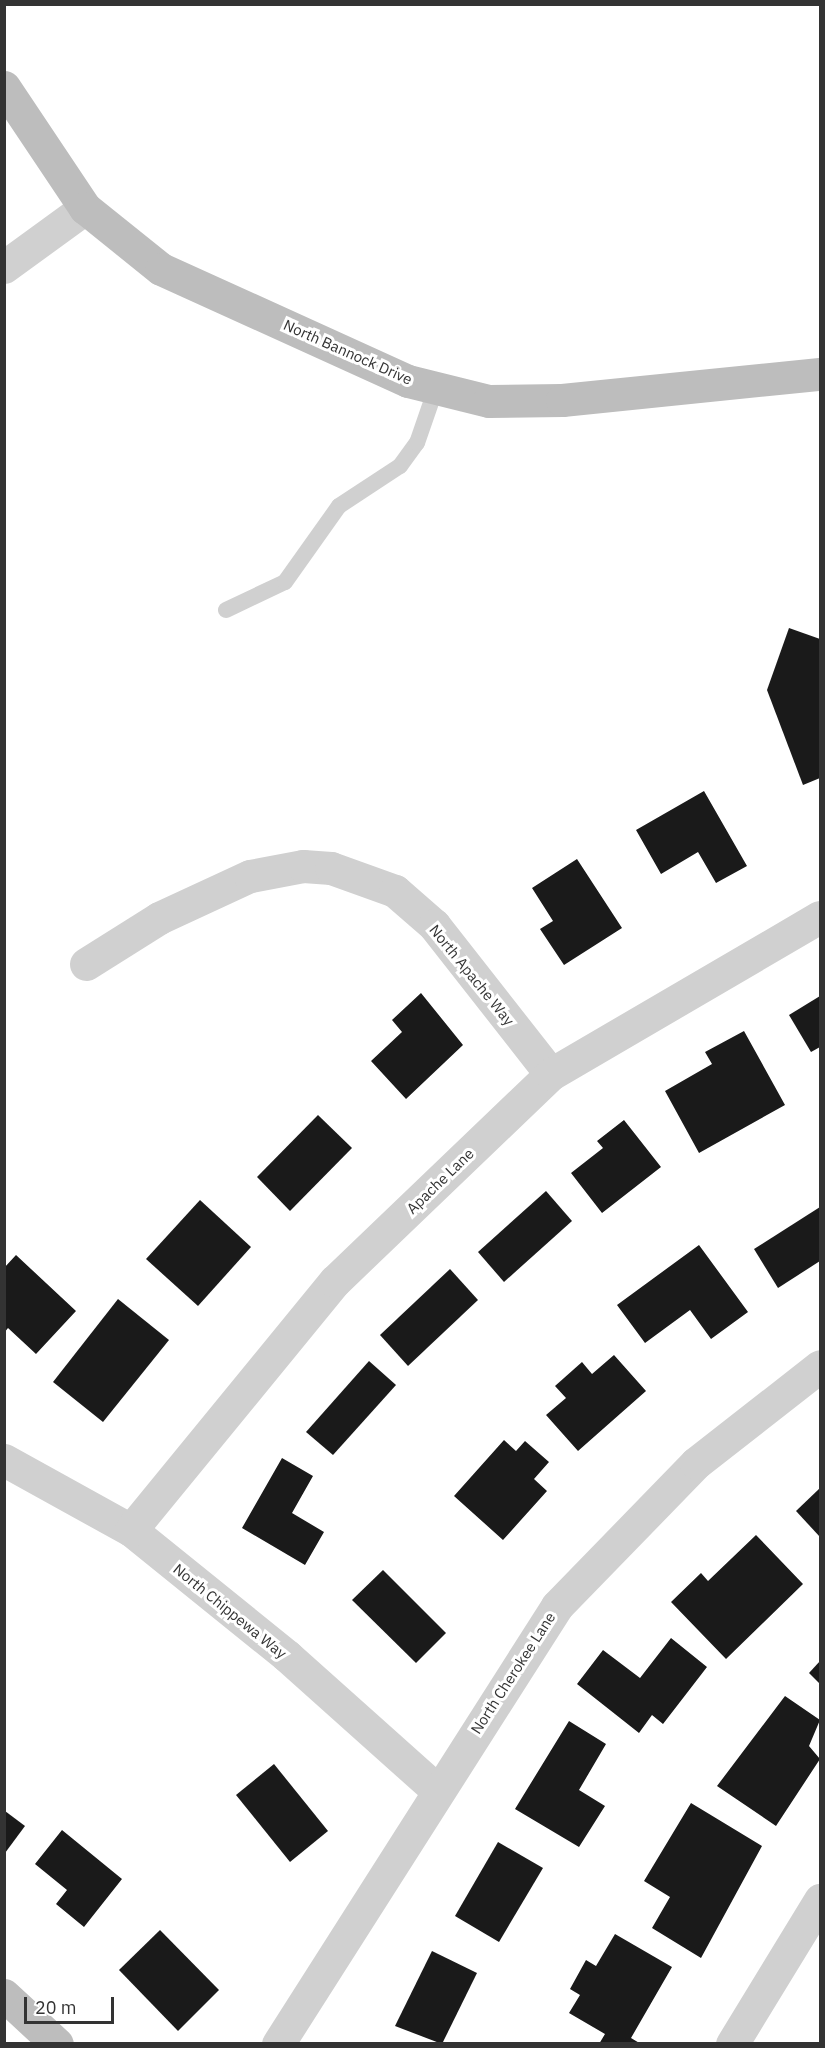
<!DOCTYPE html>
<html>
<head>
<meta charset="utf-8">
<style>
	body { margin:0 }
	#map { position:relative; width:825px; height:2048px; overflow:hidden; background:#fff; font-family:"IBM Plex Sans",sans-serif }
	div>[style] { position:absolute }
	.building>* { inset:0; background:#1a1a1a }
	.lane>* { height:16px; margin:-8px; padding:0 8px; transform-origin:8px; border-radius:8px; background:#d0d0d0 }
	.street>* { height:33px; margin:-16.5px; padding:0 16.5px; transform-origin:16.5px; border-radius:16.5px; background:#d0d0d0 }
	.secondary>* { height:33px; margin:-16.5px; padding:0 16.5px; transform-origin:16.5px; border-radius:16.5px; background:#bdbdbd }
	span { translate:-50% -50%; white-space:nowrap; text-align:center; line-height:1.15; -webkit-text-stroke:6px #fff; paint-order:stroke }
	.street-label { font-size:15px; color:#333 }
	.frame { position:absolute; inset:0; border:6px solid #333; pointer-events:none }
	.scale { position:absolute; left:24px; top:1997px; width:90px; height:27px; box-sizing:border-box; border:3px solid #333; border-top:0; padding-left:8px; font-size:18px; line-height:21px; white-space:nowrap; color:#333; -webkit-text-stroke:4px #fff; paint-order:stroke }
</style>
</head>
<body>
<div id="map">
	<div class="building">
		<div style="clip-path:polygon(789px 628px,820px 639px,820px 778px,803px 785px,767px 690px)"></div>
		<div style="clip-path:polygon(704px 791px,747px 866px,716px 883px,698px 852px,661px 874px,636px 830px)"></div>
		<div style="clip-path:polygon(577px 859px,622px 928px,564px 965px,540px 929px,553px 921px,532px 888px)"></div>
		<div style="clip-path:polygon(421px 993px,463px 1045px,406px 1099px,371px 1061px,402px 1032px,392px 1020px)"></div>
		<div style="clip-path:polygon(820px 996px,820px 1047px,811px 1052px,789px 1015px)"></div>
		<div style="clip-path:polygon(744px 1031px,785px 1105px,699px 1153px,665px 1091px,712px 1064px,705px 1052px)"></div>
		<div style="clip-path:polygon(318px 1115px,352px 1148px,290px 1211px,257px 1177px)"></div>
		<div style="clip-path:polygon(624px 1120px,661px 1167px,602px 1213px,571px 1173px,603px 1148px,597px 1141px)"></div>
		<div style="clip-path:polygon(546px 1191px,572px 1221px,504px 1282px,478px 1252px)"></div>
		<div style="clip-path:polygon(200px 1200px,251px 1247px,198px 1306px,146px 1259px)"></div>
		<div style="clip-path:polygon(820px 1207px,820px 1261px,778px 1288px,754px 1249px)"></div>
		<div style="clip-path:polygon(699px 1245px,748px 1312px,711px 1339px,690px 1310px,645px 1343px,617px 1305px)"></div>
		<div style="clip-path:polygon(16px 1255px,76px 1311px,36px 1354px,8px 1328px,4px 1333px,4px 1268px)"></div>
		<div style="clip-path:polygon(450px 1269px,478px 1300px,408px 1366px,380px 1335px)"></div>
		<div style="clip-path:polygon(118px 1299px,169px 1340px,103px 1422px,53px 1382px)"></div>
		<div style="clip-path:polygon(614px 1355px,646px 1391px,578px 1451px,546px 1415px,566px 1398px,555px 1386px,582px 1362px,592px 1374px)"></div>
		<div style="clip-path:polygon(369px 1361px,396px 1385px,333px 1455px,306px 1432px)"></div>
		<div style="clip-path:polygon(504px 1440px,516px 1451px,525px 1441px,549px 1462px,534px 1479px,547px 1491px,503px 1540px,454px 1496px)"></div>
		<div style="clip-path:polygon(282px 1458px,313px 1476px,292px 1513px,324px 1532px,305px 1565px,242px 1528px)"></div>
		<div style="clip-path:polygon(820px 1488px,820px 1537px,796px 1511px)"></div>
		<div style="clip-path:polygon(756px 1535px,803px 1584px,726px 1659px,671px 1602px,701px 1573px,708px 1581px)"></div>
		<div style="clip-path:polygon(383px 1570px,446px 1633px,416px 1663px,352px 1600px)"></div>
		<div style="clip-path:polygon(671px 1638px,707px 1667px,663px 1724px,652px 1715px,639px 1733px,577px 1684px,603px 1650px,640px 1678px)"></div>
		<div style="clip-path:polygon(820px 1661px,820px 1684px,809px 1673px)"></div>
		<div style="clip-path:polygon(785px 1696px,820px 1720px,809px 1746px,820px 1759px,776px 1826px,717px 1786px)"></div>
		<div style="clip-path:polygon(569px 1721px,606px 1744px,579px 1790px,605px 1806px,579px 1847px,515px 1809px)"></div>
		<div style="clip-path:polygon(274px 1764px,328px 1831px,290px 1862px,236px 1795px)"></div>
		<div style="clip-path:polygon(691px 1803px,762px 1846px,701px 1958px,652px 1928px,670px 1897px,644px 1881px)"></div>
		<div style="clip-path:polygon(5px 1811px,25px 1826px,5px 1853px)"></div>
		<div style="clip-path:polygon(62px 1830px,122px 1879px,84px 1927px,56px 1904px,67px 1890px,35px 1864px)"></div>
		<div style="clip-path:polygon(498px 1842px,543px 1868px,499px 1942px,455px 1916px)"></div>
		<div style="clip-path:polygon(160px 1930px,219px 1990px,178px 2031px,119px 1970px)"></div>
		<div style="clip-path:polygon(615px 1934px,672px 1967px,631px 2038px,641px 2044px,599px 2044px,605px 2034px,569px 2013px,580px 1995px,570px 1989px,586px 1960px,596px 1966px)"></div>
		<div style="clip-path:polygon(432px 1951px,477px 1973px,442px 2044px,395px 2026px)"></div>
	</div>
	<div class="lane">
		<div style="left:226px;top:610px;width:65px;rotate:-25.4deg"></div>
		<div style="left:285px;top:582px;width:93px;rotate:-54.6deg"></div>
		<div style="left:339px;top:506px;width:73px;rotate:-33.3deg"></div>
		<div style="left:400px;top:466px;width:29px;rotate:-54deg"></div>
		<div style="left:417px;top:443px;width:58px;rotate:-70.9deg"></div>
	</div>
	<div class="street">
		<div style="left:4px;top:267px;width:100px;rotate:-36.1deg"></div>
		<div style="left:86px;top:964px;width:86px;rotate:-32.2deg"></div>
		<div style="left:159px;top:918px;width:100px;rotate:-24.8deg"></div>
		<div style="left:250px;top:876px;width:54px;rotate:-10.7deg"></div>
		<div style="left:303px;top:866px;width:28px;rotate:4deg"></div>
		<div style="left:331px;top:868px;width:68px;rotate:19.8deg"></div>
		<div style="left:395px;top:891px;width:52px;rotate:41.1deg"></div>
		<div style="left:434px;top:925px;width:189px;rotate:51.9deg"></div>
		<div style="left:4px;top:1460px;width:145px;rotate:28.9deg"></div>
		<div style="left:131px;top:1530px;width:201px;rotate:38.9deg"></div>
		<div style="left:287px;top:1656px;width:200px;rotate:41.8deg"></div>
		<div style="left:131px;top:1530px;width:322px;rotate:-50.7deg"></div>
		<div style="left:335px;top:1281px;width:299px;rotate:-43.8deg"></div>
		<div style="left:551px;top:1074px;width:311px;rotate:-30.3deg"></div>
		<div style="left:278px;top:2044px;width:519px;rotate:-57.5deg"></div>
		<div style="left:557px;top:1606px;width:199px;rotate:-45.8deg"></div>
		<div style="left:696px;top:1463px;width:157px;rotate:-38deg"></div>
		<div style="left:732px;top:2044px;width:169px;rotate:-58.6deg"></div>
	</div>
	<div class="secondary">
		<div style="left:4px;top:87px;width:146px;rotate:56.2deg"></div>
		<div style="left:85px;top:208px;width:97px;rotate:38.8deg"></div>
		<div style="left:161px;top:269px;width:271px;rotate:24.4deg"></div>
		<div style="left:408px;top:381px;width:83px;rotate:13.9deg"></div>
		<div style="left:489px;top:401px;width:73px;rotate:-0.8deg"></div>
		<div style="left:562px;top:400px;width:259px;rotate:-5.8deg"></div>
		<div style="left:4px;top:1995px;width:72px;rotate:42.8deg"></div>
	</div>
	<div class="street-label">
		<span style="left:348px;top:352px;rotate:24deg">North Bannock Drive</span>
		<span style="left:472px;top:975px;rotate:51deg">North Apache Way</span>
		<span style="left:440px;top:1181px;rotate:-44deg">Apache Lane</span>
		<span style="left:230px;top:1611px;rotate:39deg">North Chippewa Way</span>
		<span style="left:513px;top:1673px;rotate:-57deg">North Cherokee Lane</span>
	</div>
	<div class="frame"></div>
	<div class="scale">20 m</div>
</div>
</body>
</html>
